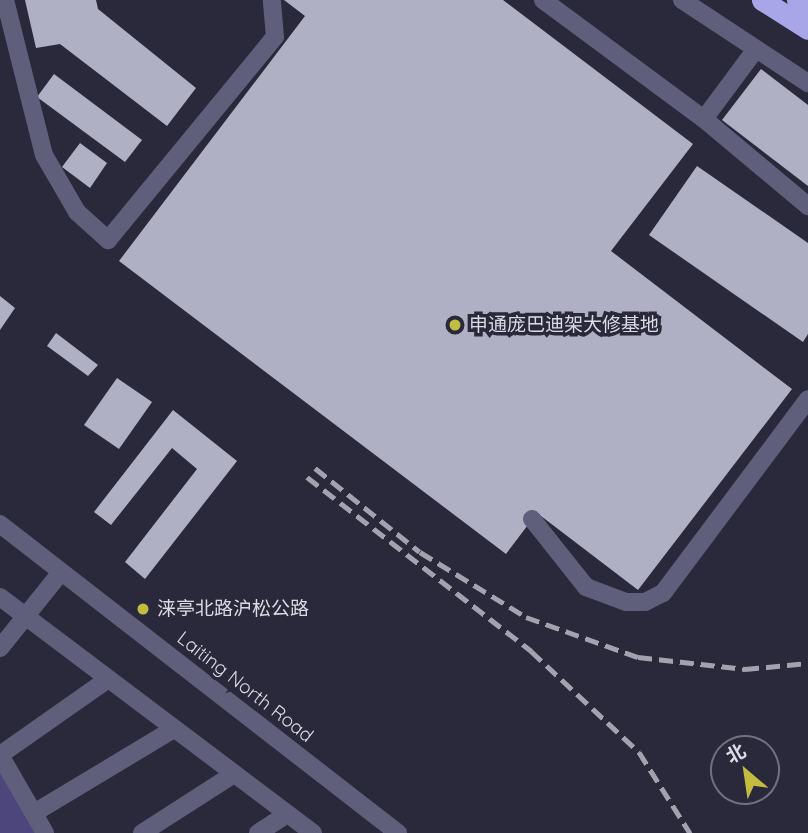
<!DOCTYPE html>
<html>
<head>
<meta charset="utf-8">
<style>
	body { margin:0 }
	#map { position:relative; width:808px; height:833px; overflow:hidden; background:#2a293b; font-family:Quicksand,"Noto Sans SC",sans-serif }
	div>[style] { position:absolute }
	.green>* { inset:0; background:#4c467d }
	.building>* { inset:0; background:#b0b0c5 }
	.minor>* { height:18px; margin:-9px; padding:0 9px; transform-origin:9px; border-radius:9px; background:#605f7b }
	.highway>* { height:21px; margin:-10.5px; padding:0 10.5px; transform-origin:10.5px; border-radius:10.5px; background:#a9a5e9 }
	.rail>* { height:5px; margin-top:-2.5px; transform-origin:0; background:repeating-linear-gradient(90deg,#a3a3b0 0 14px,transparent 0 21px) }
	.dots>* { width:19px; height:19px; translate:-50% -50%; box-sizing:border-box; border:4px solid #2a293b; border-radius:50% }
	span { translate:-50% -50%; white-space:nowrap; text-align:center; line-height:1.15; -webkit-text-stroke:7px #2a293b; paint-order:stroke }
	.poi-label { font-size:19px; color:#dbdbe6 }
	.left { translate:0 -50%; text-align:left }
	.street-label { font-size:19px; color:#dbdbe6 }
	.north { position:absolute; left:710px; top:735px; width:70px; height:70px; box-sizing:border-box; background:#2a293b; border:2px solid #71707f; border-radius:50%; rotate:331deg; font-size:19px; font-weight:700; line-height:28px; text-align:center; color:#dbdbe6 }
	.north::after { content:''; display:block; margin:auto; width:24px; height:32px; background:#c3bd3f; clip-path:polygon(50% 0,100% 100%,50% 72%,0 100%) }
</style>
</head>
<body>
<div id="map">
	<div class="green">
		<div style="clip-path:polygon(0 772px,37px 833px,0 833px)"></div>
	</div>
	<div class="building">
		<div style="clip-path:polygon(25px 0,96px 0,98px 9px,196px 88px,167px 126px,60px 44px,36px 48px)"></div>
		<div style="clip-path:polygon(284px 0,503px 0,693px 144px,611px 251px,792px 389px,638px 590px,537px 513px,506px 554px,119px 261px,305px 16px)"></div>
		<div style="clip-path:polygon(761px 69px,808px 105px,808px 186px,722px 120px)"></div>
		<div style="clip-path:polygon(54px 74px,142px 140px,125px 162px,37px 97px)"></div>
		<div style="clip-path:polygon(80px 143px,107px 163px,90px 188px,62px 167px)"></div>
		<div style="clip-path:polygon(697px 166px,808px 243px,808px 334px,803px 342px,649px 235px)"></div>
		<div style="clip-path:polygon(0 296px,15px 308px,0 330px)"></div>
		<div style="clip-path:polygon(56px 333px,98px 365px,88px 376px,47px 346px)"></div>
		<div style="clip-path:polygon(117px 378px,152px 402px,119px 449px,84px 425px)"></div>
		<div style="clip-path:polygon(173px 410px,237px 461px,145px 579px,125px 562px,197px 469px,172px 448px,111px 525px,94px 512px)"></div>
	</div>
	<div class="minor">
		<div style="left:5px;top:0;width:160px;rotate:75.9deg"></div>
		<div style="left:44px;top:155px;width:66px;rotate:59.9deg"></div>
		<div style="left:77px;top:212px;width:42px;rotate:42.1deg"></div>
		<div style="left:108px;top:240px;width:263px;rotate:-50.6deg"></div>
		<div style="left:275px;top:37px;width:37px;rotate:-95deg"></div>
		<div style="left:543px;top:0;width:200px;rotate:36.5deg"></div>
		<div style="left:704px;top:119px;width:136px;rotate:39.9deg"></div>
		<div style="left:682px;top:0;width:151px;rotate:33.4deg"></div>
		<div style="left:704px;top:119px;width:87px;rotate:-53.4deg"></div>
		<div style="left:532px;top:519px;width:87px;rotate:51.5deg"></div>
		<div style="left:586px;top:587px;width:43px;rotate:20.6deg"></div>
		<div style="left:626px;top:602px;width:19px"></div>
		<div style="left:645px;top:602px;width:20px;rotate:-27deg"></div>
		<div style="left:663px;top:593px;width:242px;rotate:-53.2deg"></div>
		<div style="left:0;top:524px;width:504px;rotate:37.83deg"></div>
		<div style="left:0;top:597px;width:392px;rotate:37deg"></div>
		<div style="left:0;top:648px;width:97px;rotate:-51.2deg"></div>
		<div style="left:0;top:755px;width:132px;rotate:-35.1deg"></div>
		<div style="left:0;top:755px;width:90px;rotate:60deg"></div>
		<div style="left:34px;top:813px;width:163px;rotate:-31deg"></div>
		<div style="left:142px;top:833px;width:109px;rotate:-32.7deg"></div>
		<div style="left:258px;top:833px;width:35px;rotate:-33deg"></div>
	</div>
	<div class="highway">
		<div style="left:762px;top:0;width:54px;rotate:32.2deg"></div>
		<div style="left:797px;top:0;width:13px;rotate:32deg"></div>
	</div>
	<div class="rail">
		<div style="left:315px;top:468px;width:134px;rotate:38.7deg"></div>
		<div style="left:420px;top:552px;width:124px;rotate:31.5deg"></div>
		<div style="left:526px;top:617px;width:119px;rotate:19.7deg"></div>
		<div style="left:638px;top:657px;width:108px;rotate:6.4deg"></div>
		<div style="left:745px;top:669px;width:63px;rotate:-5.4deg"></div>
		<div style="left:307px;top:477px;width:284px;rotate:37.8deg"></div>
		<div style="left:531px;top:651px;width:148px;rotate:43.1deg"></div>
		<div style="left:639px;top:752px;width:96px;rotate:57.8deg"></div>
	</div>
	<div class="dots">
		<div style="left:455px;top:325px;background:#c3bd3f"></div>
		<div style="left:143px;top:609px;background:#c3bd3f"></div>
	</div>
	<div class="poi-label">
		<span class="left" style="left:469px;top:325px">申通庞巴迪架大修基地</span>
		<span class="left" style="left:157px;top:609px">涞亭北路沪松公路</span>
	</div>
	<div class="street-label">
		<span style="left:245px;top:687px;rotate:38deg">Laiting North Road</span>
	</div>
	<div class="north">北</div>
</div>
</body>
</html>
